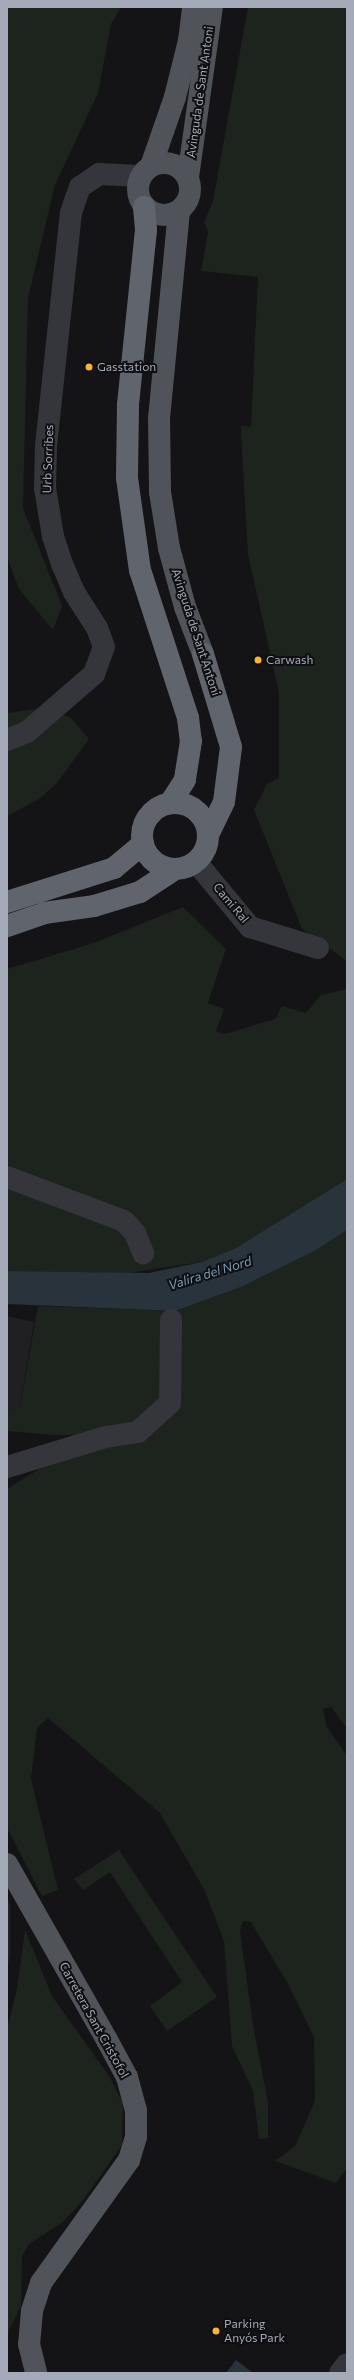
<!DOCTYPE html>
<html>
<head>
<meta charset="utf-8">
<style>
	body { margin:0 }
	#map { position:relative; width:354px; height:2380px; overflow:hidden; background:#141416; font-family:Commissioner,sans-serif }
	div>[style] { position:absolute }
	.built>* { inset:0; background:#202023 }
	.green>* { inset:0; background:#1c241d }
	.water>* { inset:0; background:#29333b }
	.minor>* { height:22px; margin:-11px; padding:0 11px; transform-origin:11px; border-radius:11px; background:#35363b }
	.major>* { height:22px; margin:-11px; padding:0 11px; transform-origin:11px; border-radius:11px; background:#50535a }
	.major>.ring { margin:-11px; padding:0; box-sizing:content-box; background:none; border:22px solid #50535a; border-radius:50% }
	.highway>* { height:22px; margin:-11px; padding:0 11px; transform-origin:11px; border-radius:11px; background:#60646d }
	.highway>.ring { margin:-11px; padding:0; box-sizing:content-box; background:none; border:22px solid #60646d; border-radius:50% }
	.dots>* { width:11px; height:11px; translate:-50% -50%; box-sizing:border-box; border:2px solid #0f0f11; border-radius:50% }
	span { translate:-50% -50%; white-space:nowrap; text-align:center; line-height:1.15; -webkit-text-stroke:4px #0f0f11; paint-order:stroke }
	.street-label { font-size:12px; color:#a4aab7 }
	.poi-label { font-size:12px; color:#a4aab7 }
	.left { translate:0 -50%; text-align:left }
	.water-label { font-size:13px; color:#7899b6; font-style:italic }
	.frame { position:absolute; inset:0; border:8px solid #a4aab7; pointer-events:none }
</style>
</head>
<body>
<div id="map">
	<div class="built">
		<div style="clip-path:polygon(7px 1316px,34px 1322px,19px 1411px,7px 1415px)"></div>
	</div>
	<div class="green">
		<div style="clip-path:polygon(7px 7px,121px 7px,111px 24px,98px 93px,55px 185px,28px 298px,23px 508px,62px 606px,53px 630px,19px 589px,7px 557px)"></div>
		<div style="clip-path:polygon(248px 7px,347px 7px,347px 961px,302px 929px,254px 810px,267px 784px,279px 778px,279px 693px,248px 554px,241px 433px,241px 426px,251px 427px,258px 277px,201px 271px,208px 232px,204px 222px,213px 201px)"></div>
		<div style="clip-path:polygon(36px 709px,70px 717px,89px 739px,57px 783px,39px 799px,7px 816px,7px 713px)"></div>
		<div style="clip-path:polygon(183px 907px,226px 949px,208px 1003px,224px 1009px,216px 1031px,225px 1034px,275px 1019px,282px 1006px,306px 1013px,321px 995px,347px 989px,347px 1179px,236px 1248px,202px 1262px,128px 1273px,7px 1271px,7px 969px,94px 943px)"></div>
		<div style="clip-path:polygon(347px 1230px,347px 1728px,331px 1707px,323px 1709px,327px 1727px,347px 1756px,347px 2168px,336px 2183px,275px 2161px,295px 2146px,315px 2101px,314px 2037px,288px 1984px,251px 1922px,243px 1921px,240px 1931px,254px 2031px,268px 2102px,268px 2138px,259px 2139px,253px 2091px,232px 2046px,224px 1941px,204px 1889px,160px 1813px,48px 1718px,37px 1728px,31px 1779px,58px 1890px,42px 1896px,7px 1828px,7px 1489px,94px 1435px,53px 1435px,7px 1431px,7px 1412px,20px 1407px,38px 1306px,175px 1311px,316px 1250px)"></div>
		<div style="clip-path:polygon(119px 1850px,217px 1997px,167px 2031px,150px 2006px,182px 1982px,110px 1872px,83px 1890px,74px 1879px)"></div>
		<div style="clip-path:polygon(7px 1897px,10px 1904px,10px 1954px,7px 1973px)"></div>
		<div style="clip-path:polygon(25px 1930px,52px 1996px,109px 2076px,123px 2103px,122px 2145px,84px 2199px,63px 2222px,29px 2244px,22px 2256px,21px 2306px,9px 2330px,7px 2346px,7px 2029px,17px 1989px)"></div>
	</div>
	<div class="water">
		<div style="clip-path:polygon(347px 1179px,347px 1230px,316px 1250px,243px 1286px,175px 1311px,7px 1304px,7px 1271px,149px 1273px,202px 1262px,236px 1248px)"></div>
		<div style="clip-path:polygon(236px 2360px,253px 2373px,226px 2373px)"></div>
	</div>
	<div class="minor">
		<div style="left:7px;top:740px;width:22px;rotate:-22deg"></div>
		<div style="left:27px;top:732px;width:89px;rotate:-40.9deg"></div>
		<div style="left:94px;top:674px;width:29px;rotate:-70deg"></div>
		<div style="left:104px;top:647px;width:20px;rotate:-110deg"></div>
		<div style="left:97px;top:628px;width:43px;rotate:-122.6deg"></div>
		<div style="left:74px;top:592px;width:30px;rotate:-113deg"></div>
		<div style="left:62px;top:564px;width:29px;rotate:-108deg"></div>
		<div style="left:53px;top:536px;width:49px;rotate:-99.5deg"></div>
		<div style="left:45px;top:488px;width:42px;rotate:-88.6deg"></div>
		<div style="left:46px;top:446px;width:234px;rotate:-83.9deg"></div>
		<div style="left:71px;top:213px;width:16px;rotate:-72deg"></div>
		<div style="left:76px;top:198px;width:12px;rotate:-70deg"></div>
		<div style="left:80px;top:187px;width:23px;rotate:-34deg"></div>
		<div style="left:99px;top:174px;width:42px;rotate:2.7deg"></div>
		<div style="left:196px;top:862px;width:85px;rotate:50.3deg"></div>
		<div style="left:250px;top:927px;width:71px;rotate:17.2deg"></div>
		<div style="left:7px;top:1177px;width:125px;rotate:20.6deg"></div>
		<div style="left:124px;top:1221px;width:16px;rotate:47deg"></div>
		<div style="left:135px;top:1233px;width:22px;rotate:68deg"></div>
		<div style="left:7px;top:1467px;width:103px;rotate:-16.9deg"></div>
		<div style="left:106px;top:1437px;width:32px;rotate:-9deg"></div>
		<div style="left:138px;top:1432px;width:43px;rotate:-42.2deg"></div>
		<div style="left:170px;top:1403px;width:83px;rotate:-89.3deg"></div>
		<div style="left:340px;top:2373px;width:11px;rotate:-52deg"></div>
	</div>
	<div class="major">
		<div class="ring" style="left:138px;top:163px;width:30px;height:30px"></div>
		<div style="left:151px;top:166px;width:73px;rotate:-70.8deg"></div>
		<div style="left:175px;top:97px;width:58px;rotate:-76deg"></div>
		<div style="left:189px;top:41px;width:34px;rotate:-83deg"></div>
		<div style="left:188px;top:177px;width:172px;rotate:-82deg"></div>
		<div style="left:179px;top:211px;width:208px;rotate:95.5deg"></div>
		<div style="left:159px;top:418px;width:74px;rotate:89.2deg"></div>
		<div style="left:160px;top:492px;width:57px;rotate:80.9deg"></div>
		<div style="left:169px;top:548px;width:61px;rotate:74.8deg"></div>
		<div style="left:185px;top:607px;width:50px;rotate:69deg"></div>
		<div style="left:7px;top:1864px;width:202px;rotate:60.4deg"></div>
		<div style="left:107px;top:2040px;width:42px;rotate:61.6deg"></div>
		<div style="left:127px;top:2077px;width:34px;rotate:75deg"></div>
		<div style="left:136px;top:2110px;width:27px;rotate:90deg"></div>
		<div style="left:136px;top:2137px;width:24px;rotate:107deg"></div>
		<div style="left:129px;top:2160px;width:151px;rotate:125.6deg"></div>
		<div style="left:41px;top:2283px;width:29px;rotate:108deg"></div>
		<div style="left:32px;top:2311px;width:33px;rotate:95deg"></div>
		<div style="left:29px;top:2344px;width:30px;rotate:76deg"></div>
	</div>
	<div class="highway">
		<div style="left:144px;top:207px;width:23px;rotate:85deg"></div>
		<div style="left:146px;top:230px;width:176px;rotate:95.9deg"></div>
		<div style="left:128px;top:405px;width:73px;rotate:90.8deg"></div>
		<div style="left:127px;top:478px;width:93px;rotate:82deg"></div>
		<div style="left:140px;top:570px;width:156px;rotate:72deg"></div>
		<div style="left:188px;top:718px;width:23px;rotate:83deg"></div>
		<div style="left:191px;top:741px;width:39px;rotate:99deg"></div>
		<div style="left:185px;top:780px;width:27px;rotate:123deg"></div>
		<div style="left:203px;top:654px;width:97px;rotate:73.2deg"></div>
		<div style="left:231px;top:747px;width:55px;rotate:97.3deg"></div>
		<div style="left:224px;top:802px;width:34px;rotate:116deg"></div>
		<div class="ring" style="left:142px;top:803px;width:44px;height:44px"></div>
		<div style="left:7px;top:902px;width:112px;rotate:-17.6deg"></div>
		<div style="left:114px;top:868px;width:38px;rotate:-40deg"></div>
		<div style="left:7px;top:926px;width:39px;rotate:-19deg"></div>
		<div style="left:44px;top:913px;width:50px;rotate:-8deg"></div>
		<div style="left:94px;top:906px;width:48px;rotate:-16.9deg"></div>
		<div style="left:140px;top:892px;width:42px;rotate:-33.3deg"></div>
	</div>
	<div class="dots">
		<div style="left:89px;top:367px;background:#ffb423"></div>
		<div style="left:258px;top:660px;background:#ffb423"></div>
		<div style="left:216px;top:2331px;background:#ffb423"></div>
	</div>
	<div class="street-label">
		<span style="left:200px;top:92px;rotate:-82deg">Avinguda de Sant Antoni</span>
		<span style="left:48px;top:459px;rotate:-88deg">Urb Sorribes</span>
		<span style="left:196px;top:632px;rotate:72deg">Avinguda de Sant Antoni</span>
		<span style="left:231px;top:903px;rotate:50deg">Cami Ral</span>
		<span style="left:94px;top:2020px;rotate:61deg">Carretera Sant Cristofol</span>
	</div>
	<div class="poi-label">
		<span class="left" style="left:97px;top:367px">Gasstation</span>
		<span class="left" style="left:266px;top:660px">Carwash</span>
		<span class="left" style="left:224px;top:2331px">Parking<br>Anyós Park</span>
	</div>
	<div class="water-label">
		<span style="left:210px;top:1273px;rotate:-17deg">Valira del Nord</span>
	</div>
	<div class="frame"></div>
</div>
</body>
</html>
